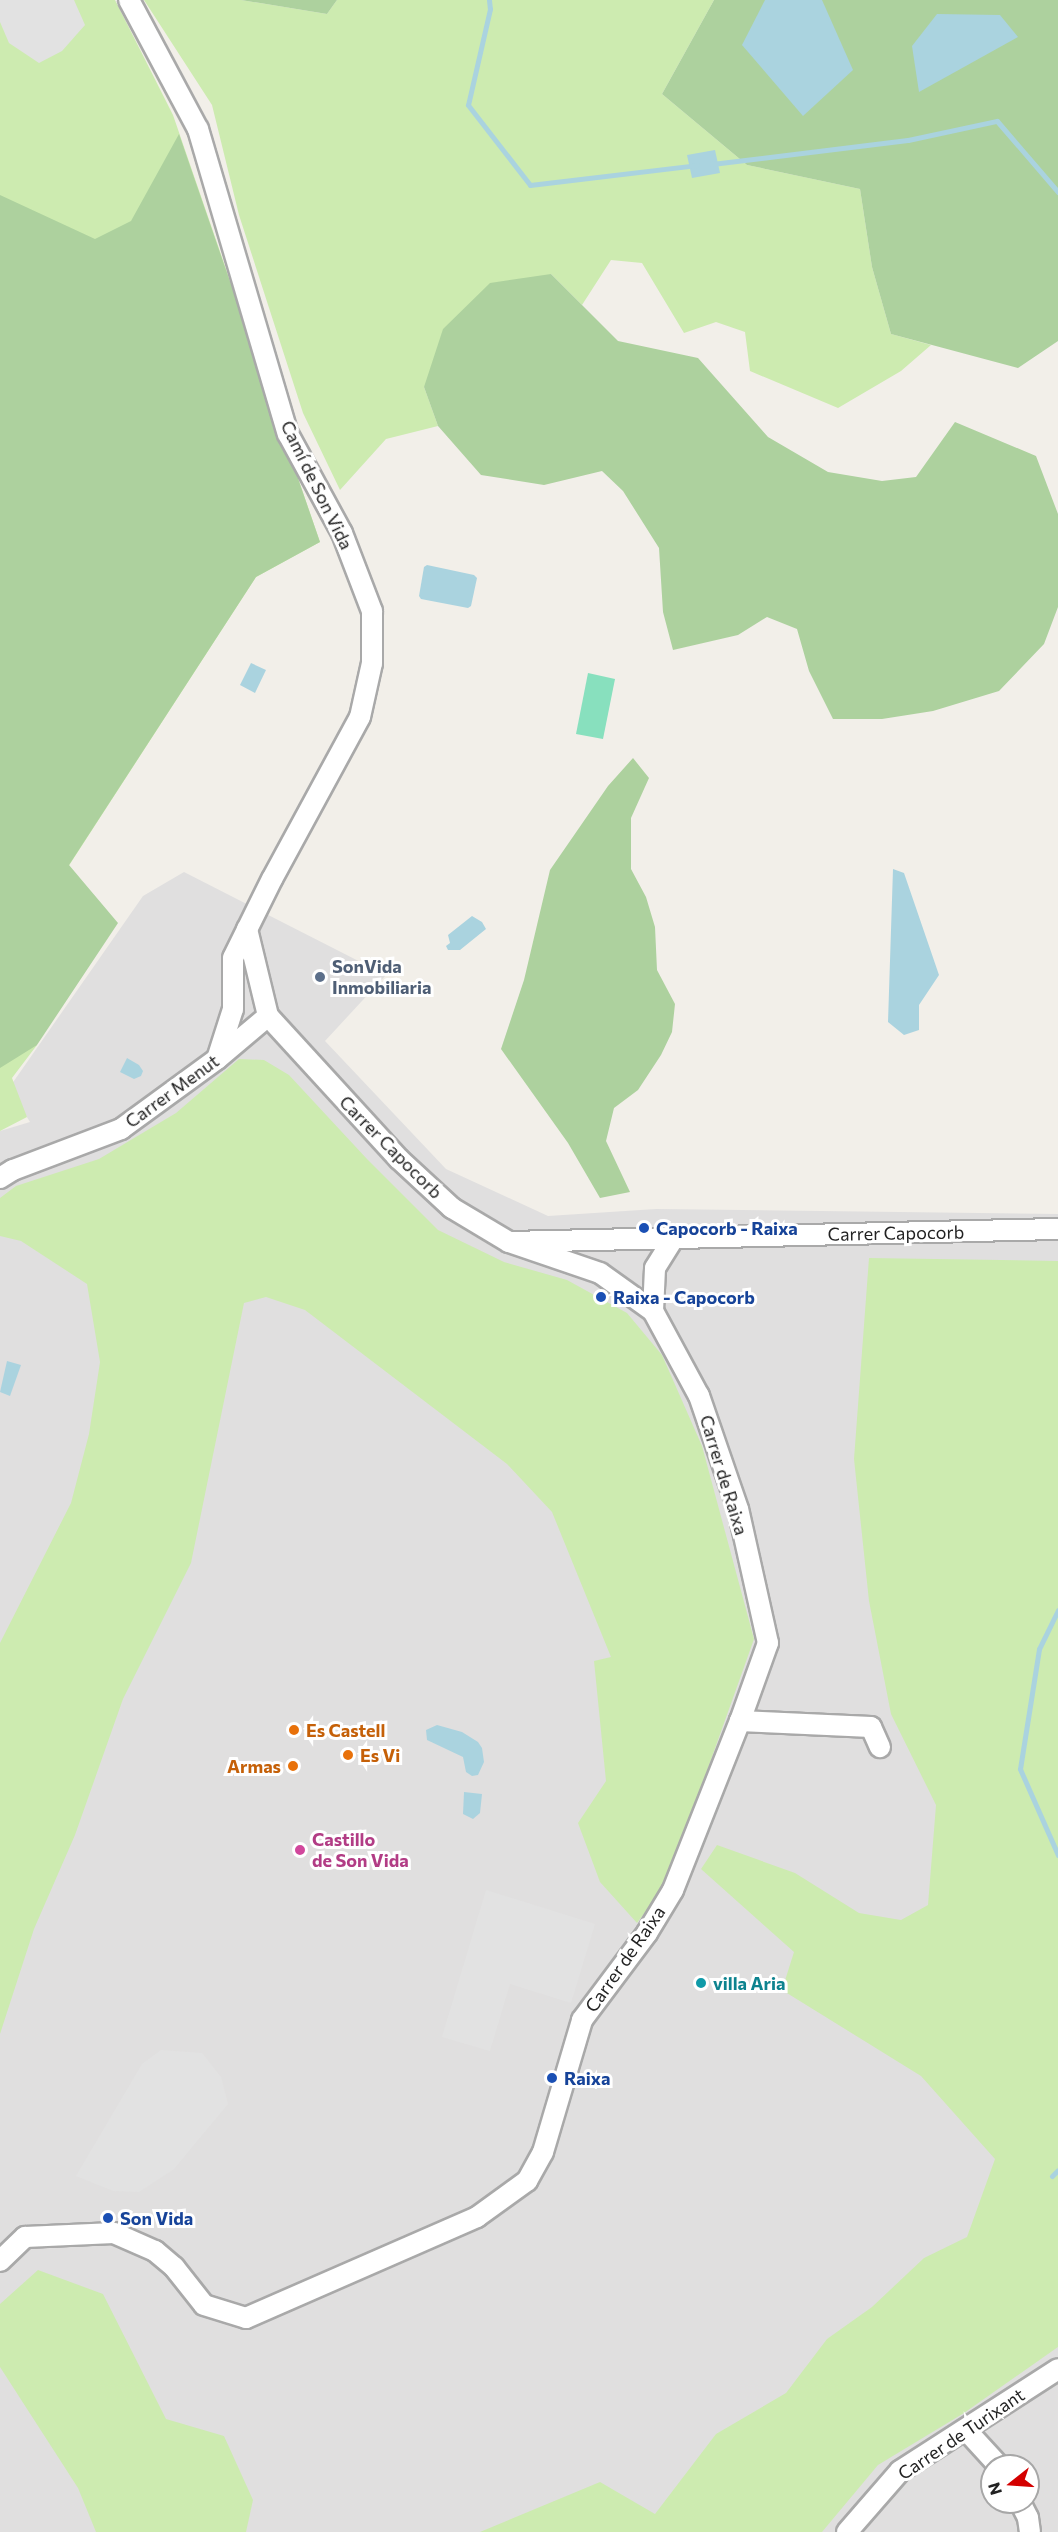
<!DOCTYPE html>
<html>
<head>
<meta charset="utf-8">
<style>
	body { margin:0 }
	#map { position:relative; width:1058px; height:2532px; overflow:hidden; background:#f2efe9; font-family:Commissioner,sans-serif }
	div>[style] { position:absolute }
	.residential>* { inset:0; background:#e0dfdf }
	.grass>* { inset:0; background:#cdebb0 }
	.forest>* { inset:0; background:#add19e }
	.pitch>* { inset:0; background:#88e0be }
	.parking>* { inset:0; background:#e2e2e2 }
	.water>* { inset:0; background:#aad3df }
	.stream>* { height:5px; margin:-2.5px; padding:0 2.5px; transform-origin:2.5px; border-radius:2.5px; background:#aad3df }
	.roads { filter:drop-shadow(2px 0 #a9a9a9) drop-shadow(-2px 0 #a9a9a9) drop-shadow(0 2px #a9a9a9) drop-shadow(0 -2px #a9a9a9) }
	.minor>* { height:20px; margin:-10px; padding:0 10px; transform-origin:10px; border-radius:10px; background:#fff }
	.dots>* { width:16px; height:16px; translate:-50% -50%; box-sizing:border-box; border:3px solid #fff; border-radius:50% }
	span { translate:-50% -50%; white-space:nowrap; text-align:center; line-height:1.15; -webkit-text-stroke:6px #fff; paint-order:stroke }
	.street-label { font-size:18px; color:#222 }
	.service-label { font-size:18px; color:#4e5e75; font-weight:700 }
	.left { translate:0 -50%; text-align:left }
	.transit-label { font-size:18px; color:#164399; font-weight:700 }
	.food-label { font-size:18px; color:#c56008; font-weight:700 }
	.right { translate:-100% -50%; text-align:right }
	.hotel-label { font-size:18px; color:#b23c85; font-weight:700 }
	.culture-label { font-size:18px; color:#0d838f; font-weight:700 }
	.north { position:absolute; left:980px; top:2454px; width:60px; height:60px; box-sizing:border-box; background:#fff; border:2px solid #a7a7a7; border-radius:50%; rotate:253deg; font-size:16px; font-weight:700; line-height:24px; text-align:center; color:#222 }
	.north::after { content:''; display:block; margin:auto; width:21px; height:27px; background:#d40000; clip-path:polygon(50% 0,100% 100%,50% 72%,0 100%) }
</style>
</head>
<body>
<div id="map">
	<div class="residential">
		<div style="clip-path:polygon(evenodd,184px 872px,386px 975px,325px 1041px,446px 1169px,548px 1216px,656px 1209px,1058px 1214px,1058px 2532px,0 2532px,0 1131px,30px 1122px,9px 1088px,143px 896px,184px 872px,992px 2466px,1028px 2466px,1028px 2502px,992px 2502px,992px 2466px)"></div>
	</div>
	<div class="grass">
		<div style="clip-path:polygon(0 0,115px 0,173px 115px,320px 542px,256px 577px,0 972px)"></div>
		<div style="clip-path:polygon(144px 0,241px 0,327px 14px,337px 0,714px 0,662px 94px,747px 165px,860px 189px,872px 267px,891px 334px,931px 345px,901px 371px,838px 408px,750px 371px,745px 332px,716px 322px,684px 333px,642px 263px,611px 260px,582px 305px,551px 274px,424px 387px,438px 426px,386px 439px,340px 490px,303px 413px,239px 215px,212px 105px)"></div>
		<div style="clip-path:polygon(0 1023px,37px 1045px,12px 1078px,27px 1117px,0 1131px)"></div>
		<div style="clip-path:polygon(239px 1059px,264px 1060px,289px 1075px,367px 1159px,438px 1230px,504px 1262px,567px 1280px,627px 1313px,662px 1355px,702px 1446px,754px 1639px,667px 1883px,637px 1923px,600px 1882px,578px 1823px,606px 1781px,594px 1661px,611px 1657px,552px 1512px,507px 1464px,305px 1310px,266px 1297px,244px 1303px,191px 1563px,123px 1699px,75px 1835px,34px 1929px,0 2034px,0 1643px,71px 1503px,89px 1434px,100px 1362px,87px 1284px,21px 1241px,0 1236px,0 1198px,16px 1186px,99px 1159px,176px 1113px)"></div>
		<div style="clip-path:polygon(869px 1258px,1058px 1261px,1058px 2347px,964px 2413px,878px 2465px,822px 2532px,480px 2532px,600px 2482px,655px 2514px,716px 2434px,786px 2393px,827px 2339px,872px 2307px,924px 2258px,967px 2237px,995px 2159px,921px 2076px,782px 1990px,794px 1952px,701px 1869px,717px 1845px,795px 1873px,859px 1913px,901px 1920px,928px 1905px,936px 1805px,891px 1714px,869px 1601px,854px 1459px)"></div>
		<div style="clip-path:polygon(38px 2270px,103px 2294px,166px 2419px,224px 2436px,253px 2500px,246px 2532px,96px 2532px,78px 2488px,0 2367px,0 2304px)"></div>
	</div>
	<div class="forest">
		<div style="clip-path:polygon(241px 0,337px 0,327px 14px)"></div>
		<div style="clip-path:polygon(714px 0,1058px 0,1058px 341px,1018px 368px,891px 334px,872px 267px,860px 189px,747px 165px,662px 94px)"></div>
		<div style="clip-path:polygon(179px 134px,320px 542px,256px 577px,69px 865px,118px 923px,37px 1045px,0 1068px,0 195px,95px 239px,131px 221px)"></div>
		<div style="clip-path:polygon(551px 274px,618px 341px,698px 358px,768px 437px,828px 472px,882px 481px,916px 477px,955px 422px,1036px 456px,1058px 514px,1058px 607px,1044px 644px,999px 691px,933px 711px,882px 719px,833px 719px,809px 671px,797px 629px,767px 617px,738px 635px,673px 650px,663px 612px,659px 548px,623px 491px,602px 471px,544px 485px,481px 475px,438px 426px,424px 387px,443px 329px,490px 283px)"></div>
		<div style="clip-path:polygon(633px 758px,649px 778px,631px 818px,631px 869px,646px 897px,655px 927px,657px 970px,675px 1004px,672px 1032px,661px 1055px,638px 1090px,614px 1108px,606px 1141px,630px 1192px,600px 1198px,568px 1143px,501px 1049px,524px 980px,550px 870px,608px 786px)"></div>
	</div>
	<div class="pitch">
		<div style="clip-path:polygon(588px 673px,615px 679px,603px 739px,576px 734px)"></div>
	</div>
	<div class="parking">
		<div style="clip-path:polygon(0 0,74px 0,85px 25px,62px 51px,39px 63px,9px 43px,0 22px)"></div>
		<div style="clip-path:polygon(486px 1890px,595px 1924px,571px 2003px,510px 1984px,490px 2051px,442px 2037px)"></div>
		<div style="clip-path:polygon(161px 2050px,202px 2053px,221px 2077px,228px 2104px,174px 2169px,139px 2192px,113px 2191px,76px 2176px,142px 2064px)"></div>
	</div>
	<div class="water">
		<div style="clip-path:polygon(765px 0,822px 0,853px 70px,803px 116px,742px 45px)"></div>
		<div style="clip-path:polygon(937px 14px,1000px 15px,1018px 37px,919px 92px,912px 46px)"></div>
		<div style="clip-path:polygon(715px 150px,720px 173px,692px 178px,687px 155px)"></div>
		<div style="clip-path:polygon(427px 565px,474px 575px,477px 578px,471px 606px,468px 608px,421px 599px,419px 596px,424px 567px)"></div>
		<div style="clip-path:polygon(251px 663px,266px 670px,255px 693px,240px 685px)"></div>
		<div style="clip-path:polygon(893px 869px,904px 873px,939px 975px,919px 1005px,919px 1030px,904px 1035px,888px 1022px)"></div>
		<div style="clip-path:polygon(472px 916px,482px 922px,486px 929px,460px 950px,448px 950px,446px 946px,450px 943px,448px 935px)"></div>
		<div style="clip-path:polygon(127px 1058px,139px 1065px,143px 1071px,141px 1076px,134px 1079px,120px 1072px)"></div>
		<div style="clip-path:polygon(7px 1361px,21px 1365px,10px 1396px,0 1392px)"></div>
		<div style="clip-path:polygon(437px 1725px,462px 1732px,478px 1742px,482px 1748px,484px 1762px,478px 1775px,472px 1776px,466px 1772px,463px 1757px,427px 1740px,426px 1730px)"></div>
		<div style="clip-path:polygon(464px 1792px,482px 1794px,480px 1813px,473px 1819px,463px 1814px)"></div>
	</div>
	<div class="stream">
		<div style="left:489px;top:0;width:9px;rotate:84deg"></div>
		<div style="left:490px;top:9px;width:98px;rotate:102.9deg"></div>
		<div style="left:468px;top:105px;width:101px;rotate:52.2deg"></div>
		<div style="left:530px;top:185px;width:168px;rotate:-6.8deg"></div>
		<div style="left:712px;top:164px;width:197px;rotate:-7deg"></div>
		<div style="left:908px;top:140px;width:91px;rotate:-12.1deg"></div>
		<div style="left:997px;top:121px;width:94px;rotate:49.3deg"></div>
		<div style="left:1058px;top:1610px;width:43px;rotate:116deg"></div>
		<div style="left:1039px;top:1649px;width:121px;rotate:99deg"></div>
		<div style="left:1020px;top:1769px;width:94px;rotate:66.2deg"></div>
		<div style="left:1052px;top:2176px;width:8px;rotate:-45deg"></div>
	</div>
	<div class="roads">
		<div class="minor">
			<div style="left:129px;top:0;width:146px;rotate:61.9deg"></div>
			<div style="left:198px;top:129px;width:318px;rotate:73.6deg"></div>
			<div style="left:288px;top:434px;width:113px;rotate:61.4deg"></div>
			<div style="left:342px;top:533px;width:84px;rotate:69deg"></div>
			<div style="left:372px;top:611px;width:52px;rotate:90deg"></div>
			<div style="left:372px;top:663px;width:55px;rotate:102.5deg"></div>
			<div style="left:360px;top:717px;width:184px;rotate:118.5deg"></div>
			<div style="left:272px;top:879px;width:88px;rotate:116.3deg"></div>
			<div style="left:233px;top:958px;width:51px;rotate:90deg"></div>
			<div style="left:233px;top:1009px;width:52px;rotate:107.7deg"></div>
			<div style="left:247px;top:929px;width:89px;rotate:76.4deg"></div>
			<div style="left:268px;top:1016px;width:194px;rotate:47.5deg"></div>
			<div style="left:399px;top:1159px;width:72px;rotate:42.8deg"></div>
			<div style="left:452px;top:1208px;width:66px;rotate:30.8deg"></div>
			<div style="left:509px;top:1242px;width:549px;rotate:-1.36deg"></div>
			<div style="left:0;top:1178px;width:15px;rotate:-32deg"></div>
			<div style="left:13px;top:1170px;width:116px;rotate:-20.8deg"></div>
			<div style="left:121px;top:1129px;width:119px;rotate:-36.1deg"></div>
			<div style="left:217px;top:1059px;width:67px;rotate:-40.1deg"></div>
			<div style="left:653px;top:1311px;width:43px;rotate:-87.3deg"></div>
			<div style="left:655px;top:1268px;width:36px;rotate:-58deg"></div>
			<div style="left:740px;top:1721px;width:131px;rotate:2.6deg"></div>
			<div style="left:871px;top:1727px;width:22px;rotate:66deg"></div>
			<div style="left:0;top:2261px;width:35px;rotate:-44deg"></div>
			<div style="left:25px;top:2237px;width:89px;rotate:-2.6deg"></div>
			<div style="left:114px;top:2233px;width:45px;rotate:23.7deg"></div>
			<div style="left:155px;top:2251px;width:25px;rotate:40deg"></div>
			<div style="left:174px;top:2267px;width:48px;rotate:51.7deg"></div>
			<div style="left:204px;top:2305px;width:44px;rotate:17.2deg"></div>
			<div style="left:246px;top:2318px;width:252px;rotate:-23.6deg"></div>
			<div style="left:477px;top:2217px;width:62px;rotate:-35.8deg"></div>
			<div style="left:527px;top:2181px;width:33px;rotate:-61deg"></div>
			<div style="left:543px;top:2152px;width:138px;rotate:-73.5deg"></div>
			<div style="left:582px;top:2020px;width:109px;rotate:-53.2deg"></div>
			<div style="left:647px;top:1933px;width:50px;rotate:-58.8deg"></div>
			<div style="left:673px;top:1890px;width:182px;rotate:-68.4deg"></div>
			<div style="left:740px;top:1721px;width:83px;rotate:-70.3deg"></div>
			<div style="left:768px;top:1643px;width:137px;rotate:-102.6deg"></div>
			<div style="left:738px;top:1509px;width:120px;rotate:-109deg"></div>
			<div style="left:699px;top:1396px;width:97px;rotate:-118.4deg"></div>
			<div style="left:653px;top:1311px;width:65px;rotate:-144.4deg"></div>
			<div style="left:600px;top:1273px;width:96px;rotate:-161.2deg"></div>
			<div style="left:966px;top:2430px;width:49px;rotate:47.5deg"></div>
			<div style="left:1020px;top:2502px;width:18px;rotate:63deg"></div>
			<div style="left:1028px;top:2518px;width:14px;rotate:82deg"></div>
			<div style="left:847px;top:2532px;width:81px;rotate:-49deg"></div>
			<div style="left:900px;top:2471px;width:188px;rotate:-32.8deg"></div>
		</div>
	</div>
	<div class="dots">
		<div style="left:320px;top:977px;background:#5c6f8a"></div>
		<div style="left:644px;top:1228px;background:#1a4fb4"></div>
		<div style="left:601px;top:1297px;background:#1a4fb4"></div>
		<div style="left:294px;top:1730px;background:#e8710a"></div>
		<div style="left:348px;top:1755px;background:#e8710a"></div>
		<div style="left:293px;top:1766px;background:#e8710a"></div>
		<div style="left:300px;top:1850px;background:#d1479c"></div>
		<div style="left:701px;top:1983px;background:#0f9aa8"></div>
		<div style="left:552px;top:2078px;background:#1a4fb4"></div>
		<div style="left:108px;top:2218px;background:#1a4fb4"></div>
	</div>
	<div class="street-label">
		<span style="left:317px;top:485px;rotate:64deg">Camí de Son Vida</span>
		<span style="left:172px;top:1091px;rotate:-36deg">Carrer Menut</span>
		<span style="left:391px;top:1147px;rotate:45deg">Carrer Capocorb</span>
		<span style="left:896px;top:1233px;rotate:-1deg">Carrer Capocorb</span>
		<span style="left:724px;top:1475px;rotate:73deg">Carrer de Raixa</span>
		<span style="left:625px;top:1959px;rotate:-55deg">Carrer de Raixa</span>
		<span style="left:961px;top:2434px;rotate:-34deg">Carrer de Turixant</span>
	</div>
	<div class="service-label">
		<span class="left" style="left:332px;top:977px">SonVida<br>Inmobiliaria</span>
	</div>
	<div class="transit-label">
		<span class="left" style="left:656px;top:1228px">Capocorb - Raixa</span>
		<span class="left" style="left:613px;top:1297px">Raixa - Capocorb</span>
		<span class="left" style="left:564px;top:2078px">Raixa</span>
		<span class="left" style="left:120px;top:2218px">Son Vida</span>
	</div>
	<div class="food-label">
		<span class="left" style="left:306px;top:1730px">Es Castell</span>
		<span class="left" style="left:360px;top:1755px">Es Vi</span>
		<span class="right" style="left:281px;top:1766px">Armas</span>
	</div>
	<div class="hotel-label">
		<span class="left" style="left:312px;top:1850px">Castillo<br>de Son Vida</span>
	</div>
	<div class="culture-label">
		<span class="left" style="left:713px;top:1983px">villa Aria</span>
	</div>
	<div class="north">N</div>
</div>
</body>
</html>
